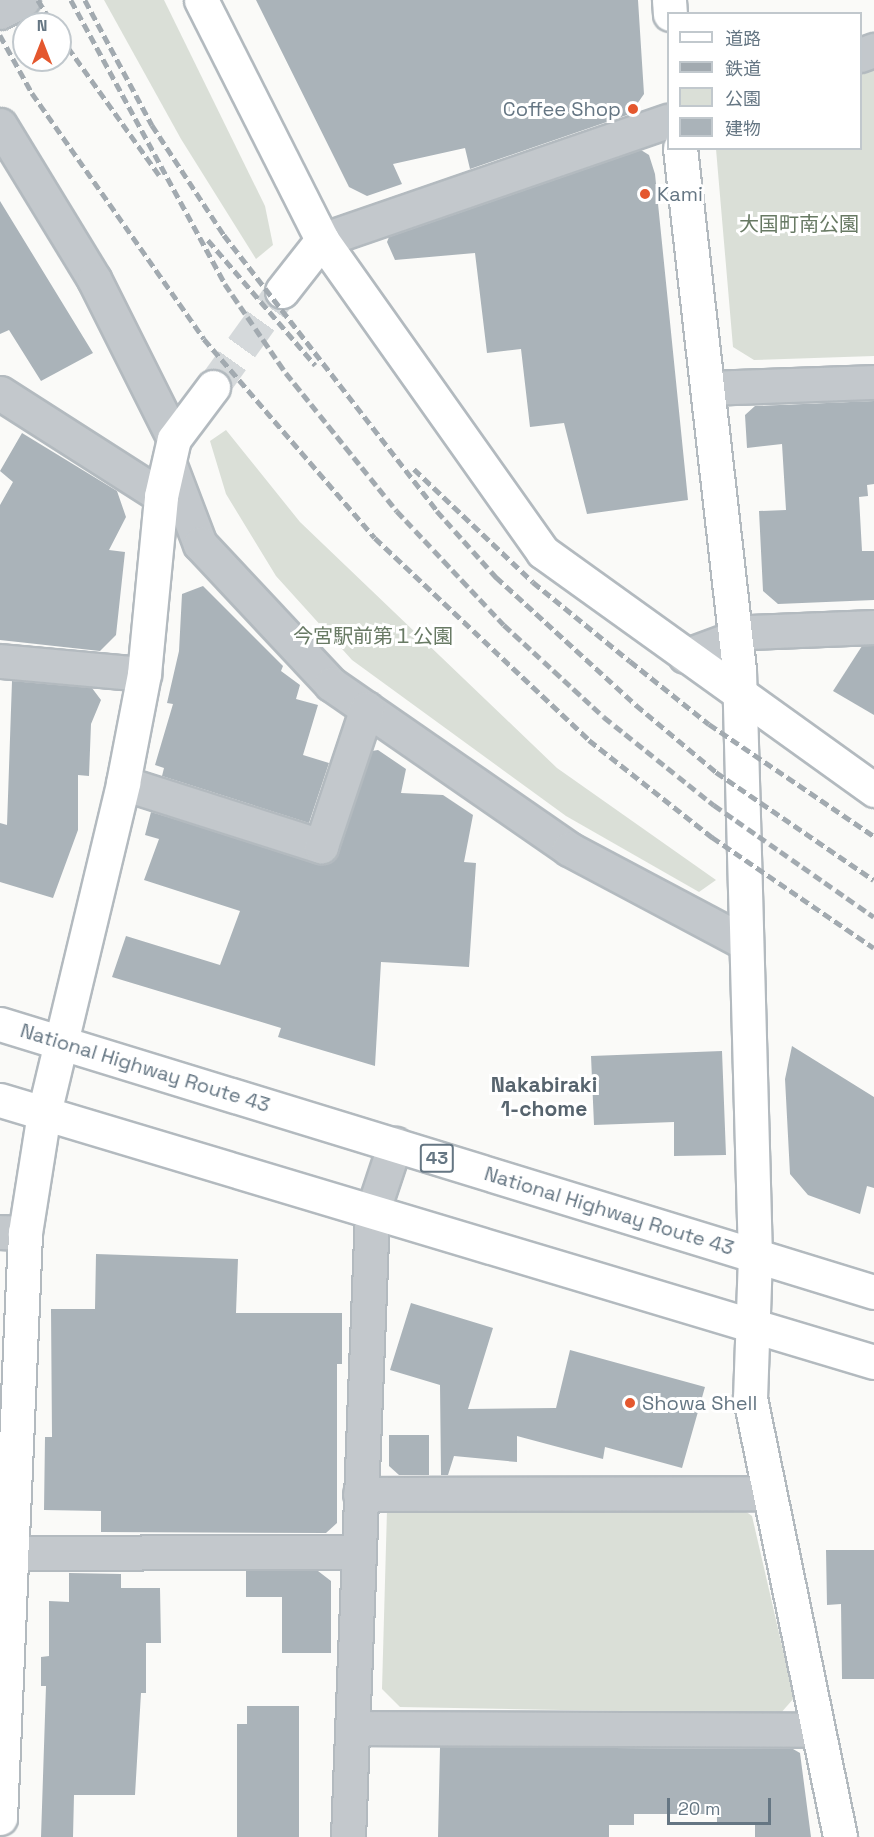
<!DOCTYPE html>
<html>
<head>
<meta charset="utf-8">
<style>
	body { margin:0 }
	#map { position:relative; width:874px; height:1837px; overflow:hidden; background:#fafaf8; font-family:"Space Grotesk","Noto Sans JP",sans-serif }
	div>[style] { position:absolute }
	.green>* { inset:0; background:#dadfd7 }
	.building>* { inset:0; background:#aab3b9 }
	.secondary-tunnel>* { height:33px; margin-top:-16.5px; transform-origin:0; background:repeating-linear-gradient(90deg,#d5d9db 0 33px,transparent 0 49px) }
	.roads { filter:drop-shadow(2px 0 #b3babf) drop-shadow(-2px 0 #b3babf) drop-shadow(0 2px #b3babf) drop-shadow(0 -2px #b3babf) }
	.street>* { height:33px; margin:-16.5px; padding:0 16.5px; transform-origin:16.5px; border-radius:16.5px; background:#c3c8cc }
	.secondary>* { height:33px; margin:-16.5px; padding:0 16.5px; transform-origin:16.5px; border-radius:16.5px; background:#fff }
	.highway>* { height:33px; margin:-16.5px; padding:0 16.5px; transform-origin:16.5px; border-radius:16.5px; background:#fff }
	.rail>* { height:4.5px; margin-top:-2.25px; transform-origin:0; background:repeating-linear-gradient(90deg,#a2aab0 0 9px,transparent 0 13.5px) }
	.dots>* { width:16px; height:16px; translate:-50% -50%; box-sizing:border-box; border:3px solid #fff; border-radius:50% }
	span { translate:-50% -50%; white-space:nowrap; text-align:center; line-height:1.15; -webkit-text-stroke:6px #fff; paint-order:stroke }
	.shield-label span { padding:2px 4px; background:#fff; border:2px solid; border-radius:4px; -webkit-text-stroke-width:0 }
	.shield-label { font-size:18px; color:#657683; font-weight:700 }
	.poi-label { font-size:20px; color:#657683 }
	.right { translate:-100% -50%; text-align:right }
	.left { translate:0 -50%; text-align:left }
	.park-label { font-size:20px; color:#687a64 }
	.street-label { font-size:20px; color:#657683 }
	.neighbourhood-label { font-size:21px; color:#57646e; font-weight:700 }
	.legend { position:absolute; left:667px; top:12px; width:195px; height:138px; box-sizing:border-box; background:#fff; border:2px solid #c1c8cd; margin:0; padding:8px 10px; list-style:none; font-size:18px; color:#657683 }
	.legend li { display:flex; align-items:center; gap:12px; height:30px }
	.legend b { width:30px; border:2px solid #c1c8cd }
	.north { position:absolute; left:12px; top:12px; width:60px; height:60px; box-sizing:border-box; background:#fff; border:2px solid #c1c8cd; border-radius:50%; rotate:0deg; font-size:16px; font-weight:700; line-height:24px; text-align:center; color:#657683 }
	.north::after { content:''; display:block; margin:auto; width:21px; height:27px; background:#e4572e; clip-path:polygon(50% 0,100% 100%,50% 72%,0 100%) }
	.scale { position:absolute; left:667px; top:1798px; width:104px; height:27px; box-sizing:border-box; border:3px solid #657683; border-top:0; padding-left:8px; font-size:18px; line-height:21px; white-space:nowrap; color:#657683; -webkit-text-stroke:4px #fff; paint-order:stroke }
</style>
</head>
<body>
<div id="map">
	<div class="green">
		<div style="clip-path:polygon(104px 0,164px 0,265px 206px,273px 245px,256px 259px,181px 139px)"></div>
		<div style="clip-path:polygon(874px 67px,874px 356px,754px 360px,733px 347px,716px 149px,860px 148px,861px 72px)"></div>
		<div style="clip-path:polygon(226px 430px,300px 522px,557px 768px,716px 880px,699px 892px,566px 816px,352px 660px,276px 576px,226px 494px,210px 441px)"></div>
		<div style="clip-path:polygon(741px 1508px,752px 1516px,794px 1698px,780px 1714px,400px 1707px,382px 1689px,387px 1510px)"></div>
	</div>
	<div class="building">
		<div style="clip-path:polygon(256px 0,638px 0,644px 94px,630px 114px,470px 169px,465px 148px,393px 164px,402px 184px,367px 196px,349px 187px)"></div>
		<div style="clip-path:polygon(641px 150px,649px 155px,655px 174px,688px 500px,587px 514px,564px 423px,530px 427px,521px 349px,487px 353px,475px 253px,395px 260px,387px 242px,389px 237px)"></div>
		<div style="clip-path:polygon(0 201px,93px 353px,41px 381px,9px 330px,0 334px)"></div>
		<div style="clip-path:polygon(874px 401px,874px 484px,867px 485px,868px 496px,859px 497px,862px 551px,874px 551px,874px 600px,778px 604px,763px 591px,759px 511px,786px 510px,782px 444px,747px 448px,745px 415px,755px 406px)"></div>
		<div style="clip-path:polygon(22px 433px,117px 491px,126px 517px,109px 550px,125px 552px,116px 635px,100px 651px,0 640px,0 505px,13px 482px,0 471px)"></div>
		<div style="clip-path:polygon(203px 586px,283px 666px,281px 671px,300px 685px,296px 699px,318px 705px,303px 755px,329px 763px,309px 823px,162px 776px,164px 768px,155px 765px,173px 704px,167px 703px,179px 651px,182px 594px)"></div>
		<div style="clip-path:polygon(862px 646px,874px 646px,874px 715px,833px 691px)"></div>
		<div style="clip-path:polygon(12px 681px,92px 688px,101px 700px,91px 724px,89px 776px,78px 775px,78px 830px,53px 898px,0 882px,0 823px,7px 825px)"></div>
		<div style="clip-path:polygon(378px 750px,406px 769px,401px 793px,443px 795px,473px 815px,464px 862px,476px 863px,469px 967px,381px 962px,375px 1066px,278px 1037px,281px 1028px,112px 977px,126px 936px,220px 965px,240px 911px,144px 880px,159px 839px,145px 835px,151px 812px,325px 864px,339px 852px,372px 751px)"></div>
		<div style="clip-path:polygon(792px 1046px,874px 1097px,874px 1188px,867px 1186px,860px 1214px,808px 1195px,790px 1174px,785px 1079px)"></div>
		<div style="clip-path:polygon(722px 1051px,726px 1155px,674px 1156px,674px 1122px,594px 1125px,591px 1056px)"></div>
		<div style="clip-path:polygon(96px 1254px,238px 1259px,236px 1313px,342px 1313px,342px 1364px,337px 1364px,337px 1523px,326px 1533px,101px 1532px,101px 1511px,44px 1510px,45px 1437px,52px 1437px,51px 1309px,95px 1309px)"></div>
		<div style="clip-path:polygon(411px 1303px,493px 1328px,468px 1409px,556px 1408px,570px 1350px,705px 1387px,682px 1468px,605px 1447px,603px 1459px,517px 1436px,517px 1462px,454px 1456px,448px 1475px,441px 1475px,440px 1385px,390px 1370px)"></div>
		<div style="clip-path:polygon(389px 1435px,429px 1435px,429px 1475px,399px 1475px,389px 1466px)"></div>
		<div style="clip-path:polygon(826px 1550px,874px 1550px,874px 1679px,842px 1679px,841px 1604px,827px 1605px)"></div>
		<div style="clip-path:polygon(246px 1571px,318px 1571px,331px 1581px,331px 1653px,282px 1653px,282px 1597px,246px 1597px)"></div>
		<div style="clip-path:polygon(69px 1573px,121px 1574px,121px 1588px,160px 1588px,161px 1643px,146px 1643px,146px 1693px,141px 1693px,135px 1795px,74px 1795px,73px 1837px,41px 1837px,46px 1686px,41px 1686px,41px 1657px,49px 1656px,49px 1601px,69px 1602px)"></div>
		<div style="clip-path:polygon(247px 1706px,299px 1706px,299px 1837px,237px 1837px,237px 1724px,247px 1724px)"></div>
		<div style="clip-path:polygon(440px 1747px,793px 1749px,800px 1753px,811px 1837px,755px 1837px,755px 1822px,717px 1822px,717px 1814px,634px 1814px,634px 1825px,609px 1825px,609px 1837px,438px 1837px)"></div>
	</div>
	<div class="secondary-tunnel">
		<div style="left:213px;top:387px;width:118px;rotate:-54.3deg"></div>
	</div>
	<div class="roads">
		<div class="street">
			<div style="left:0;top:12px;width:26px;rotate:-28deg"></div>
			<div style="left:860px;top:55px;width:15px;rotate:-20deg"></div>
			<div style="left:0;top:125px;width:180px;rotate:58.6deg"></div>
			<div style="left:94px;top:279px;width:179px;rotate:63.4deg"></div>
			<div style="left:322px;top:240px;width:366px;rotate:-19deg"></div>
			<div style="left:710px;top:388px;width:164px;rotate:-2.1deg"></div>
			<div style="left:0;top:393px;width:191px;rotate:32.6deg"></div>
			<div style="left:169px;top:463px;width:87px;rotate:69.1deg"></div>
			<div style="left:200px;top:544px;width:192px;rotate:46.9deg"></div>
			<div style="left:331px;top:684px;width:290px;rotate:34.7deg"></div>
			<div style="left:569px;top:849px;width:200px;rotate:28deg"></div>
			<div style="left:685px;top:656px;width:69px;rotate:-20.3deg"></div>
			<div style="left:750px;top:632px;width:124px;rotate:-2.3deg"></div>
			<div style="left:0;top:661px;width:145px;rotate:5.2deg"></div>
			<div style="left:123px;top:783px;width:208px;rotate:17.7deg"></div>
			<div style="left:321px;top:846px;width:145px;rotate:-71.6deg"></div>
			<div style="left:0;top:1232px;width:25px;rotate:2deg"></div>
			<div style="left:360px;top:1494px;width:408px;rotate:-0.1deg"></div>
			<div style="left:0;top:1553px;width:359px;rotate:-0.2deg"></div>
			<div style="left:354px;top:1728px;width:463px;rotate:0.2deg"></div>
			<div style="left:348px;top:1837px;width:624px;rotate:-87.8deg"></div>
			<div style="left:372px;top:1213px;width:73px;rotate:-71.6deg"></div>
		</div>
		<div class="secondary">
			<div style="left:201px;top:0;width:269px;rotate:63.2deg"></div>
			<div style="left:322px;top:240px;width:382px;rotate:54.7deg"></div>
			<div style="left:543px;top:552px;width:408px;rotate:35.7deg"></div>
			<div style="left:669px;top:0;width:14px;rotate:86deg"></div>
			<div style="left:680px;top:148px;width:525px;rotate:83.55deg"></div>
			<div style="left:739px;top:670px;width:586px;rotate:88.44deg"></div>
			<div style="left:755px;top:1256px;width:142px;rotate:92deg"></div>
			<div style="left:750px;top:1398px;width:448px;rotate:78.4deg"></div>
			<div style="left:282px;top:291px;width:65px;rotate:-51.9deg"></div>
			<div style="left:0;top:1818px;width:586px;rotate:-87.55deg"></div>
			<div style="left:25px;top:1233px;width:121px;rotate:-81deg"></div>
			<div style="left:44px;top:1113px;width:339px;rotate:-76.5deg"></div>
			<div style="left:123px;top:783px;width:111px;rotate:-79.1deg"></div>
			<div style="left:144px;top:674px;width:179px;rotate:-84.5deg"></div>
			<div style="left:161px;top:496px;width:58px;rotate:-77.2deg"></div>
			<div style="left:174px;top:439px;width:65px;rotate:-53.1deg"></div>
		</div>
		<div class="highway">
			<div style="left:0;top:1024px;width:914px;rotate:17.05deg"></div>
			<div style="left:0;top:1100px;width:912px;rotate:16.69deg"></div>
		</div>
	</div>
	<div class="rail">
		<div style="left:38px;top:0;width:28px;rotate:58deg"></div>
		<div style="left:71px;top:0;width:323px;rotate:61.5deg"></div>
		<div style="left:225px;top:284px;width:108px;rotate:55.6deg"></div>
		<div style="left:286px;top:373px;width:177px;rotate:51.2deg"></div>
		<div style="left:397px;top:511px;width:156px;rotate:46.8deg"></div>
		<div style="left:504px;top:625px;width:136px;rotate:42.6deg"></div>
		<div style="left:604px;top:717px;width:141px;rotate:38.7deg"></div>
		<div style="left:714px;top:805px;width:195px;rotate:35deg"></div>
		<div style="left:85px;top:0;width:142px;rotate:61.8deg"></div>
		<div style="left:152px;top:125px;width:131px;rotate:56.8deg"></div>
		<div style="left:224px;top:235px;width:349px;rotate:52.3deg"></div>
		<div style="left:437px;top:511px;width:89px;rotate:48.2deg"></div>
		<div style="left:496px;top:577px;width:190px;rotate:42.4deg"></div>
		<div style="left:636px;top:705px;width:104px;rotate:39.9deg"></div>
		<div style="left:716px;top:772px;width:191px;rotate:34.4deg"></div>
		<div style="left:0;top:35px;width:66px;rotate:61.1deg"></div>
		<div style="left:32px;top:93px;width:300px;rotate:55deg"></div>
		<div style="left:204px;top:339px;width:262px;rotate:49.3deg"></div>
		<div style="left:375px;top:538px;width:294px;rotate:43.3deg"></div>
		<div style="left:589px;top:740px;width:157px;rotate:38.3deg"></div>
		<div style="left:712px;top:837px;width:196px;rotate:34.4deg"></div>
		<div style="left:60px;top:36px;width:171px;rotate:54.5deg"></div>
		<div style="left:208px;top:240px;width:165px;rotate:49.4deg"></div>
		<div style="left:414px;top:469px;width:164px;rotate:43.5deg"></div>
		<div style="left:533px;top:582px;width:125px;rotate:39.2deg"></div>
		<div style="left:630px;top:661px;width:101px;rotate:38.6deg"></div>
		<div style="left:709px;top:724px;width:199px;rotate:34.2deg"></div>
	</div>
	<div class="dots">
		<div style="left:633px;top:109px;background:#e4572e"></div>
		<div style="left:645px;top:194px;background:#e4572e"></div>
		<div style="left:630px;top:1403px;background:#e4572e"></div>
	</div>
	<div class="shield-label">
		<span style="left:437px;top:1158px">43</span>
	</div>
	<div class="poi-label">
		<span class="right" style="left:621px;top:109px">Coffee Shop</span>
		<span class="left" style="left:657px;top:194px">Kami</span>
		<span class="left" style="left:642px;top:1403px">Showa Shell</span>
	</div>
	<div class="park-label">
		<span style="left:799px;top:224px">大国町南公園</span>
		<span style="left:373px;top:636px">今宮駅前第１公園</span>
	</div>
	<div class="street-label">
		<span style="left:145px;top:1068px;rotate:17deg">National Highway Route 43</span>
		<span style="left:609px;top:1211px;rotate:17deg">National Highway Route 43</span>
	</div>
	<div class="neighbourhood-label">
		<span style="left:544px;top:1097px">Nakabiraki<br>1-chome</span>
	</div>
	<ul class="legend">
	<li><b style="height:8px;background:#fff"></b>道路</li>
	<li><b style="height:8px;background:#a2aab0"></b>鉄道</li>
	<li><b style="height:16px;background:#dadfd7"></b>公園</li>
	<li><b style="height:16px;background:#aab3b9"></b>建物</li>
	</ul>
	<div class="north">N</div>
	<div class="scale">20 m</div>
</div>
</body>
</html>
